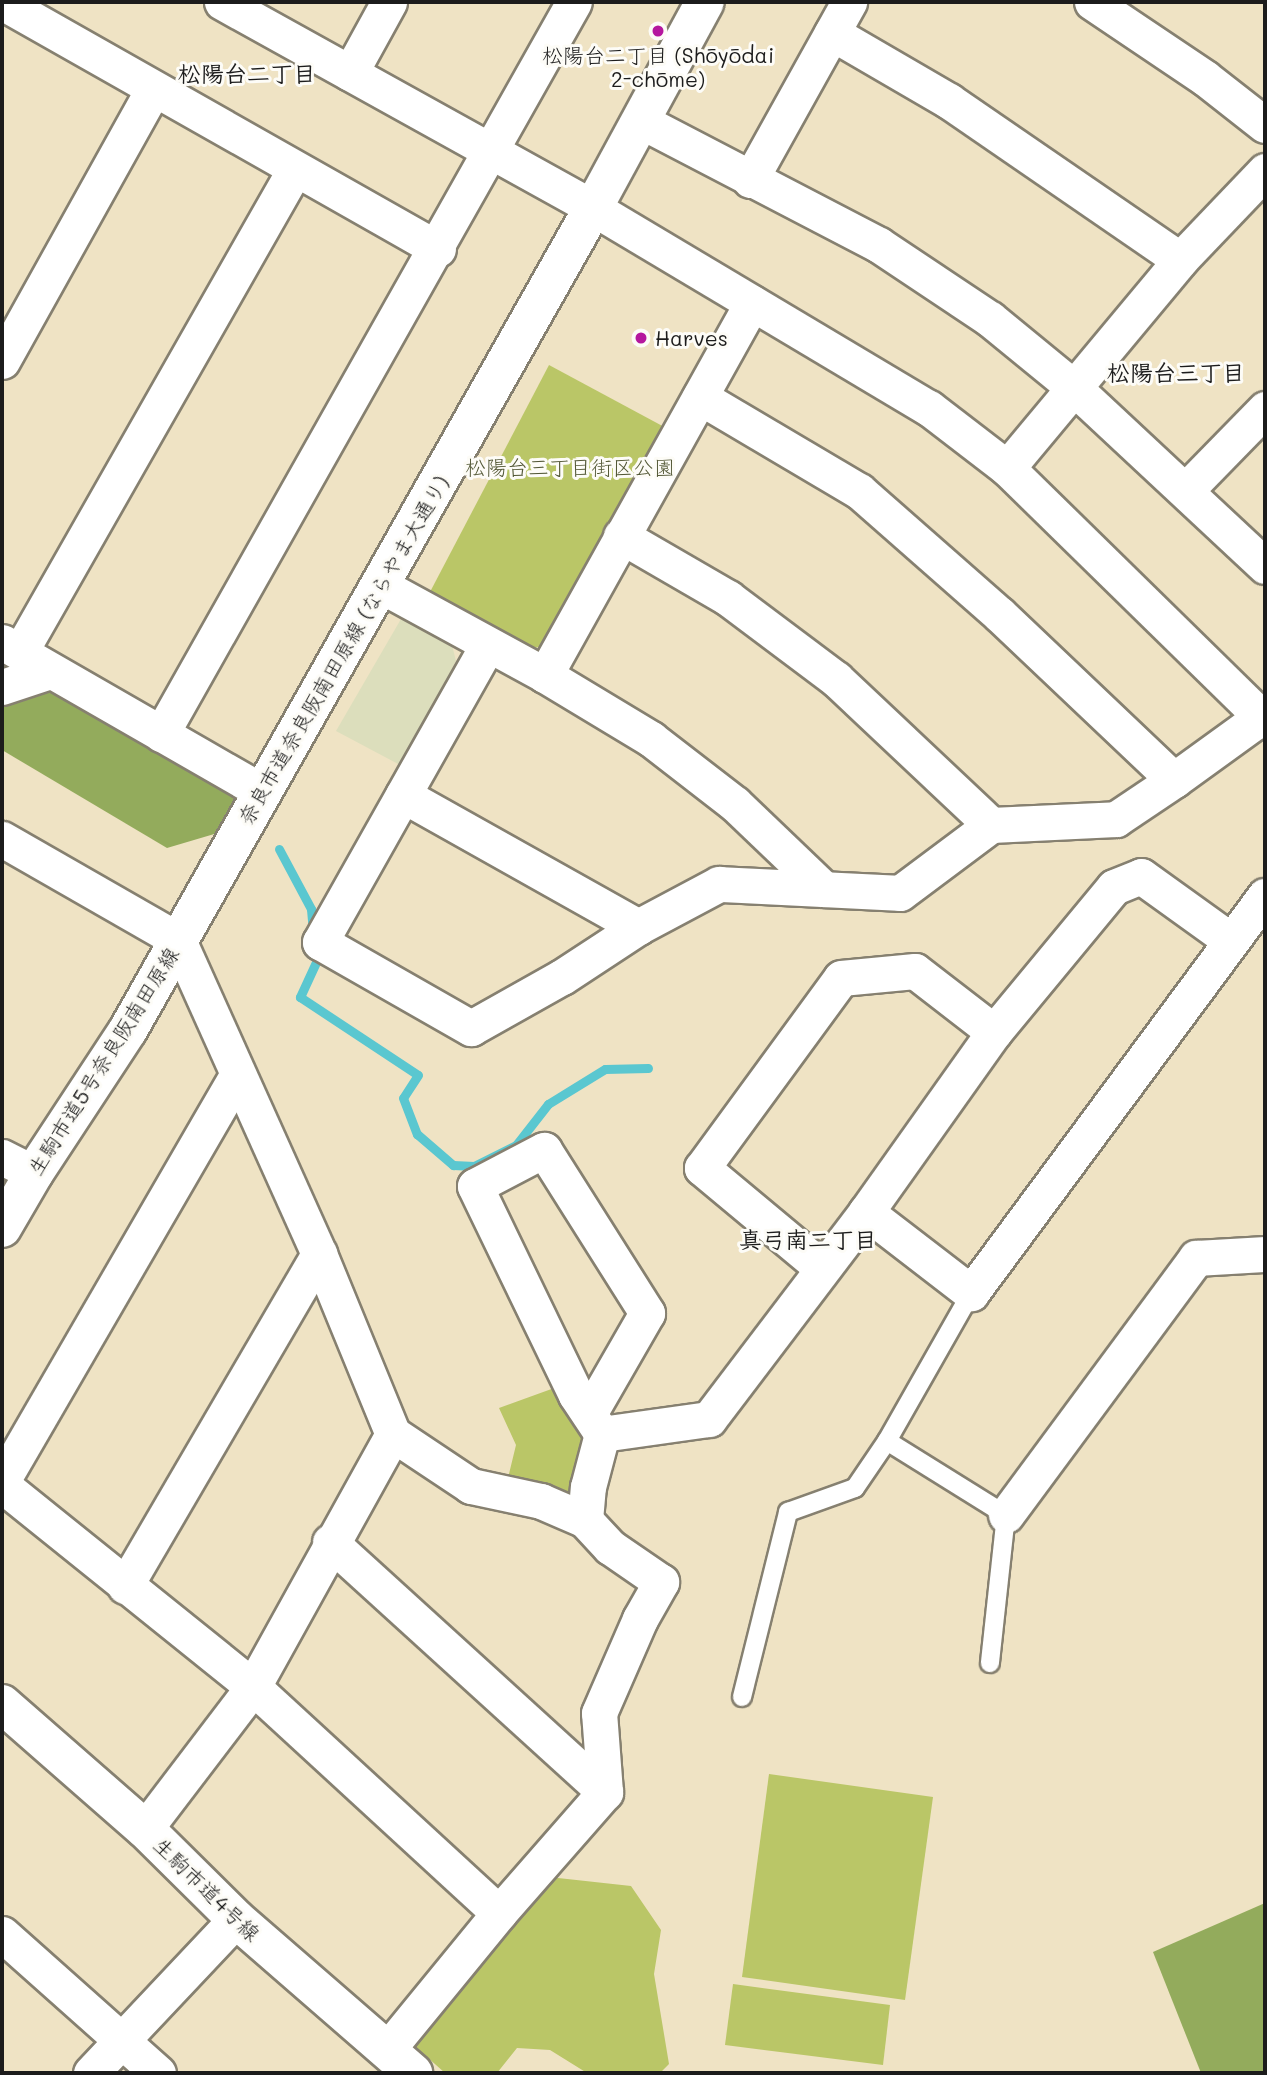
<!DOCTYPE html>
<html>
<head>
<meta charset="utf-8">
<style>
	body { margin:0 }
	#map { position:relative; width:1267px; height:2075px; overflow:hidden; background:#efe3c4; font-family:Mali,"Klee One",sans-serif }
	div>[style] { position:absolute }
	.built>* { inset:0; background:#dcdebc }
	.green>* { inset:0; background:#bac667 }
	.forest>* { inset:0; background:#93ab5c }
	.stream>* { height:9px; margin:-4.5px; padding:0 4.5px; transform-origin:4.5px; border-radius:4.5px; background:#5ac7d0 }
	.roads { filter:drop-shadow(2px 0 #868070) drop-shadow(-2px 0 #868070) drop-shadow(0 2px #868070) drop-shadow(0 -2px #868070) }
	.lane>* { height:18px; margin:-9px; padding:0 9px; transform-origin:9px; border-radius:9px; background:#fff }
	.street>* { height:35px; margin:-17.5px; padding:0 17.5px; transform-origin:17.5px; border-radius:17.5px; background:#fff }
	.secondary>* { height:38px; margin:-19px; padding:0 19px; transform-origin:19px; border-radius:19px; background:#fff }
	.dots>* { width:19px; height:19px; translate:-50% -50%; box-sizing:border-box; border:4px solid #fdfcf7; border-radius:50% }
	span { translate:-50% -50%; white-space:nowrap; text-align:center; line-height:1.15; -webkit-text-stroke:6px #fdfcf7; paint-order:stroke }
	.poi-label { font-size:21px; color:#1c1c1c }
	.left { translate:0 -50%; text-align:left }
	.park-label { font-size:21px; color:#535836 }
	.street-label { font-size:21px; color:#1c1c1c }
	.neighbourhood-label { font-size:23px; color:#1c1c1c; font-weight:700 }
	.frame { position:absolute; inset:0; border:4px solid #1c1c1c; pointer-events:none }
</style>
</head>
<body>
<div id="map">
	<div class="built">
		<div style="clip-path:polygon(401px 619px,452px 645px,456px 661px,400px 765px,336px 731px)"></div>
	</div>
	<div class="green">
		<div style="clip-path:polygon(549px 365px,668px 429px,544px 646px,518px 651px,430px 592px)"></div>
		<div style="clip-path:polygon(557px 1387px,592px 1430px,570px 1501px,508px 1478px,516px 1445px,499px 1408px)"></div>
		<div style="clip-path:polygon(769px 1774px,933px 1797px,905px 2000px,742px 1977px)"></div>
		<div style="clip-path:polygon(549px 1877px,631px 1886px,661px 1930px,654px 1974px,669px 2064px,660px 2073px,587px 2073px,550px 2050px,517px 2048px,497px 2073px,445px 2073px,408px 2040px)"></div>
		<div style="clip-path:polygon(733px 1984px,890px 2005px,883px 2065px,725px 2045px)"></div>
	</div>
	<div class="forest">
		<div style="clip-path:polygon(39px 682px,232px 787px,239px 803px,221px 832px,167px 848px,2px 750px,2px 697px)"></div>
		<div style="clip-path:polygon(1265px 1903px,1265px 2073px,1201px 2073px,1153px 1952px)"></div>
	</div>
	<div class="stream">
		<div style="left:279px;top:849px;width:68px;rotate:61.9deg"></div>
		<div style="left:311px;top:909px;width:21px;rotate:85deg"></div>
		<div style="left:316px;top:951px;width:9px;rotate:84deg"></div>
		<div style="left:317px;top:960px;width:41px;rotate:114.7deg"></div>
		<div style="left:300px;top:997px;width:141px;rotate:33.5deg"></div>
		<div style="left:418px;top:1075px;width:27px;rotate:123deg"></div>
		<div style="left:403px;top:1098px;width:39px;rotate:69deg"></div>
		<div style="left:417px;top:1134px;width:48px;rotate:40.7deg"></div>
		<div style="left:453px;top:1165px;width:21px;rotate:3deg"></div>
		<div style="left:474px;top:1166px;width:47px;rotate:-26.6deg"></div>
		<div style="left:516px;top:1145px;width:52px;rotate:-52deg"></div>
		<div style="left:548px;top:1104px;width:67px;rotate:-31.6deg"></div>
		<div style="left:605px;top:1069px;width:43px;rotate:-1.3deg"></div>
	</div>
	<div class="roads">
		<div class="lane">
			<div style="left:887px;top:1441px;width:140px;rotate:31.9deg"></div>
			<div style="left:1006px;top:1515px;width:149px;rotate:96.2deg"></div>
			<div style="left:742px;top:1697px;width:191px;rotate:-76deg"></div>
			<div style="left:788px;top:1512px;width:71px;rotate:-19.7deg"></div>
			<div style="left:855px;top:1488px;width:57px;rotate:-55.8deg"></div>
			<div style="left:887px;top:1441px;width:170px;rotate:-60.4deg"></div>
		</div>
		<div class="street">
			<div style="left:2px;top:2px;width:501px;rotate:29.53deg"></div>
			<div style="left:222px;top:2px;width:424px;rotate:29deg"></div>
			<div style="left:593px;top:208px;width:391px;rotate:30.8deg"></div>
			<div style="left:929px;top:408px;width:98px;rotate:37.6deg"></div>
			<div style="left:1007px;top:468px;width:361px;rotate:44.4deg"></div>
			<div style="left:1092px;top:2px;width:136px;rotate:33.9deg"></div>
			<div style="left:1205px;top:78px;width:76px;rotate:38.1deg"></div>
			<div style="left:832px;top:33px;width:135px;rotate:30.2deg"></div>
			<div style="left:949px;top:101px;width:280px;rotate:34.5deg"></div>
			<div style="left:350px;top:73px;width:81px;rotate:-61.2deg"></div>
			<div style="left:641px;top:121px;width:268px;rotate:27.5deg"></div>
			<div style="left:879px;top:245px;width:133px;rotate:33.7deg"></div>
			<div style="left:990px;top:319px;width:106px;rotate:39.3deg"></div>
			<div style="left:1072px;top:386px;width:264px;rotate:43deg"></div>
			<div style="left:750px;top:180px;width:204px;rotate:-60.9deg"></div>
			<div style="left:752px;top:303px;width:426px;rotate:119.1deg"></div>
			<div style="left:545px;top:675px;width:124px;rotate:31.1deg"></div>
			<div style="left:651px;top:739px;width:106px;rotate:37.7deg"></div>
			<div style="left:735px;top:804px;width:123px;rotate:43.7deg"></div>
			<div style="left:2px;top:361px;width:310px;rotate:-60.9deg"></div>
			<div style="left:700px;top:397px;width:185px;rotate:30.6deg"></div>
			<div style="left:859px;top:491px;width:186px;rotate:41.3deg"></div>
			<div style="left:999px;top:614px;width:241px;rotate:43.5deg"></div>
			<div style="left:1174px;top:780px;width:107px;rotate:-35.9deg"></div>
			<div style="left:1007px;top:468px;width:271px;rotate:-50.2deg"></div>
			<div style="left:1180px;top:260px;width:123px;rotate:-46.3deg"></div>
			<div style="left:1186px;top:490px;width:113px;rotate:-45.7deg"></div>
			<div style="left:621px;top:536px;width:124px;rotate:30.1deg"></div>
			<div style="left:728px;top:598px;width:135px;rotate:36.9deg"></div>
			<div style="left:836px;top:679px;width:213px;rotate:43.3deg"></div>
			<div style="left:380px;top:585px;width:188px;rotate:28.6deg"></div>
			<div style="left:2px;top:642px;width:301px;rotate:29.9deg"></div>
			<div style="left:487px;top:646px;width:340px;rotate:119.4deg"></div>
			<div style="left:320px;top:942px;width:174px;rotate:29.7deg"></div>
			<div style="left:471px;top:1028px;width:104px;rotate:-29.3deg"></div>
			<div style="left:562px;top:977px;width:91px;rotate:-33.3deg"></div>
			<div style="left:638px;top:927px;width:92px;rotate:-28deg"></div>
			<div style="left:719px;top:884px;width:181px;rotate:2.8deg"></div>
			<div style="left:900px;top:893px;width:114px;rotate:-36.8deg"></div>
			<div style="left:991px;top:825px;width:125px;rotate:-2.7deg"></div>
			<div style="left:1116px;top:819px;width:70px;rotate:-33.9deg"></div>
			<div style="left:20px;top:652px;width:556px;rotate:-60.34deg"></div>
			<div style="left:2px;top:687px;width:51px;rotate:-18.4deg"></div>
			<div style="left:161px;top:734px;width:840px;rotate:-60.57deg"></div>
			<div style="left:403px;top:795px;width:270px;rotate:29.3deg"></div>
			<div style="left:2px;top:839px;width:203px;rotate:29.8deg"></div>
			<div style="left:178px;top:940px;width:344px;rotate:65.8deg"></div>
			<div style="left:319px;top:1254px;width:195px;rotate:67.7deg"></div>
			<div style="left:393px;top:1434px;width:289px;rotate:119deg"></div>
			<div style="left:253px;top:1687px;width:178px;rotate:127.3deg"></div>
			<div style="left:2px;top:1157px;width:36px;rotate:27deg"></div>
			<div style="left:866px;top:1212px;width:133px;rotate:37.6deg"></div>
			<div style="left:971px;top:1293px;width:494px;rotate:-53.5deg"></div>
			<div style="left:821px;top:1267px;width:155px;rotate:-140.2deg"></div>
			<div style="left:702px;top:1168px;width:235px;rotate:-53.8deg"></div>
			<div style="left:841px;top:978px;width:74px;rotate:-5.4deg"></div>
			<div style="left:915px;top:971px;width:100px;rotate:37.7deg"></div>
			<div style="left:602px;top:1434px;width:108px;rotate:-8deg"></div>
			<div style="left:709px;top:1419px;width:260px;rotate:-52.8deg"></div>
			<div style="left:866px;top:1212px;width:221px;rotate:-54.6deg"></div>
			<div style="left:994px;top:1032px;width:188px;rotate:-50.4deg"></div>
			<div style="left:1114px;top:887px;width:29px;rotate:-22deg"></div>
			<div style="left:1141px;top:876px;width:110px;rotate:35.7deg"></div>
			<div style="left:2px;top:1481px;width:468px;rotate:-59.9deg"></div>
			<div style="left:2px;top:1485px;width:322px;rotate:38.8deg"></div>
			<div style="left:253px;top:1687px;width:334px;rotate:42.6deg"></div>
			<div style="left:1006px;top:1515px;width:320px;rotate:-53.5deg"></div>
			<div style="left:1196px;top:1258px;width:69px;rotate:-3.3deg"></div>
			<div style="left:585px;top:1520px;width:33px;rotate:-85deg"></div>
			<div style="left:588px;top:1487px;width:55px;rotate:-75.2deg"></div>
			<div style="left:602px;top:1434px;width:47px;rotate:-123.7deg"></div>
			<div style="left:576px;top:1395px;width:232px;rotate:-115.8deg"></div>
			<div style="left:475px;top:1186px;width:78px;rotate:-27.6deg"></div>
			<div style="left:544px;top:1150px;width:193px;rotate:57.7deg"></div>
			<div style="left:647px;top:1313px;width:116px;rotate:119.9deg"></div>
			<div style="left:330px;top:1542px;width:372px;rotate:42.3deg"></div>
			<div style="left:125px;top:1586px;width:385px;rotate:-59.7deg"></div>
			<div style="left:2px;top:1934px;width:209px;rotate:41.7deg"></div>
			<div style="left:387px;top:2050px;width:177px;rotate:-50.7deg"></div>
			<div style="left:499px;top:1913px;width:161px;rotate:-48.8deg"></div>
			<div style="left:605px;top:1792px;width:79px;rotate:-94.3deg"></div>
			<div style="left:599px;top:1713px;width:103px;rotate:-66.4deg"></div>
			<div style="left:640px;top:1619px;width:43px;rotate:-60.4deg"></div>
			<div style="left:661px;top:1582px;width:62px;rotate:-145.5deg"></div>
			<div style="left:610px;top:1547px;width:37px;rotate:-133deg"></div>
			<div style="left:585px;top:1520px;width:48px;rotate:-156.6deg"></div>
			<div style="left:541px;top:1501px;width:72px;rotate:-167.9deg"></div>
			<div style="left:471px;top:1486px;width:94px;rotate:-146.3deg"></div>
			<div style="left:91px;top:2073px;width:212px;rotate:-46.7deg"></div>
		</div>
		<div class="secondary">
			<div style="left:2px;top:1228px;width:64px;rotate:-59.8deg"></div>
			<div style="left:34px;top:1173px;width:171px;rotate:-56.7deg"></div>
			<div style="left:128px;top:1030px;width:944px;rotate:-60.5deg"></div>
			<div style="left:593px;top:208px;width:234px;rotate:-61.5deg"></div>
			<div style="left:2px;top:1704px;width:190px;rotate:41.2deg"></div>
			<div style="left:145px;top:1829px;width:128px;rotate:44.7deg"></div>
			<div style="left:236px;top:1919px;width:235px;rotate:41deg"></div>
		</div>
	</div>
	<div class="dots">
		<div style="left:658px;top:31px;background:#b5179e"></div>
		<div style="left:641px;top:338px;background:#b5179e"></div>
	</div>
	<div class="poi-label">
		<span style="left:658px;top:67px">松陽台二丁目 (Shōyōdai<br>2-chōme)</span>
		<span class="left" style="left:655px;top:338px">Harves</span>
	</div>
	<div class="park-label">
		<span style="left:570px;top:467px">松陽台三丁目街区公園</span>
	</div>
	<div class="street-label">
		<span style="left:343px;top:650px;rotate:-60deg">奈良市道奈良阪南田原線 (ならやま大通り)</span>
		<span style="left:103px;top:1061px;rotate:-58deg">生駒市道5号奈良阪南田原線</span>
		<span style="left:207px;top:1889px;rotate:44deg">生駒市道4号線</span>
	</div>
	<div class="neighbourhood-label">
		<span style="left:247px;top:73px">松陽台二丁目</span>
		<span style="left:1176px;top:372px">松陽台三丁目</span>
		<span style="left:808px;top:1239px">真弓南二丁目</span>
	</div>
	<div class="frame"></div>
</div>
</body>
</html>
